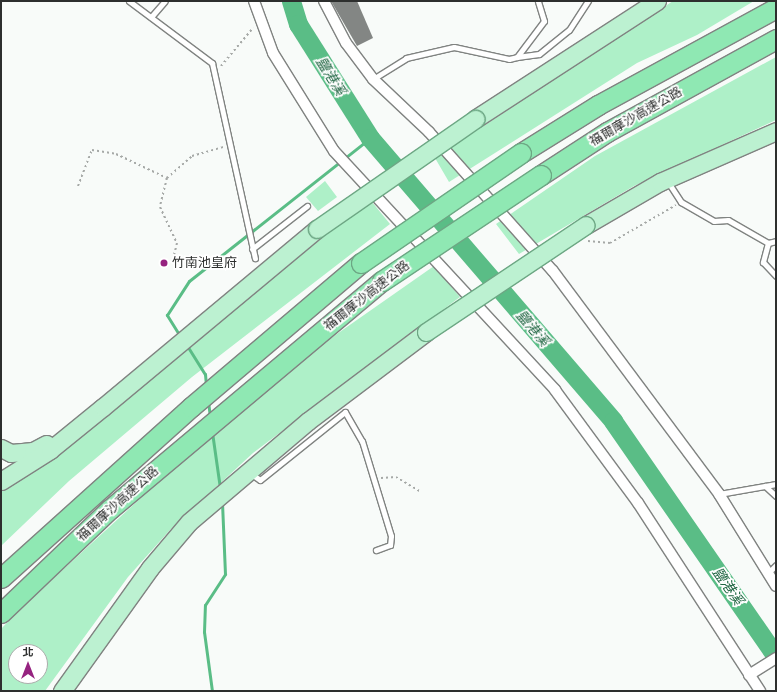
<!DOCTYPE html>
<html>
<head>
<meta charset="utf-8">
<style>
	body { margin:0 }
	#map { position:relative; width:777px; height:692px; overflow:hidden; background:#f8fbf9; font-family:Roboto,"Noto Sans TC",sans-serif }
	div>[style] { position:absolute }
	.green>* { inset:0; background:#aef0c8 }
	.stream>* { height:3px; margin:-1.5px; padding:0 1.5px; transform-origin:1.5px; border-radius:1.5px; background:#5abd86 }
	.river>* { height:19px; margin:-9.5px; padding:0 9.5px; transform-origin:9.5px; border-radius:9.5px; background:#5abd86 }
	.building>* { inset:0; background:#838684 }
	.path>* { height:2px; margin-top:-1px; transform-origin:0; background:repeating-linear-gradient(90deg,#a6a9a7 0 2px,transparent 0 5px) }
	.roads { filter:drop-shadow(1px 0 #808381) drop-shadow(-1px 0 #808381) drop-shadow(0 1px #808381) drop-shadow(0 -1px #808381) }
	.service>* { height:5px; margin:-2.5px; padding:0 2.5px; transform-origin:2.5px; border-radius:2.5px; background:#fff }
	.minor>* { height:10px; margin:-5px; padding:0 5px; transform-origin:5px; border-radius:5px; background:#fff }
	.primary>* { height:17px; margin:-8.5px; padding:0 8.5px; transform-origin:8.5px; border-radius:8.5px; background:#bcf1d1 }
	.motorway>* { height:19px; margin:-9.5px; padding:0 9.5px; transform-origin:9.5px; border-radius:9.5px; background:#8fe8b3 }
	.bridges { filter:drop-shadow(1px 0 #6da784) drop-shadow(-1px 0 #6da784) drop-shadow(0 1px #6da784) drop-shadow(0 -1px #6da784) }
	.primary-bridge>* { height:17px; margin:-8.5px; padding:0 8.5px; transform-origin:8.5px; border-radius:8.5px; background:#bcf1d1 }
	.motorway-bridge>* { height:19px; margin:-9.5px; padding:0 9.5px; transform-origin:9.5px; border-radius:9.5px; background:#8fe8b3 }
	.dots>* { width:11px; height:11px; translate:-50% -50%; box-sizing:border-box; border:2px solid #fff; border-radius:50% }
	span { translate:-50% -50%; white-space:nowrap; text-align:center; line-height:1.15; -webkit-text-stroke:3.5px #fff; paint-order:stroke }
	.street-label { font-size:13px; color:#2d2f2e }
	.poi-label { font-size:13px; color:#2d2f2e }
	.left { translate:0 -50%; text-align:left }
	.water-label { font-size:14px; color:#1f6642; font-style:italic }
	.frame { position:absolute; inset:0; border:2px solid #2d2f2e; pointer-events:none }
	.north { position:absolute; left:8px; top:644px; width:40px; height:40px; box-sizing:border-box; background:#fff; border:1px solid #abacab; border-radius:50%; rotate:0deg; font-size:11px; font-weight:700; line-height:16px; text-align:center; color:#2d2f2e }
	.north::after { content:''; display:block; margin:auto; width:14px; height:18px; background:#962380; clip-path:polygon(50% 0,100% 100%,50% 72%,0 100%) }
</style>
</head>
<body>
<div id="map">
	<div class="green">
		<div style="clip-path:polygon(673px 1px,754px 1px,697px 35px,637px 63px,449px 182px,435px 158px)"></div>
		<div style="clip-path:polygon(776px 57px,776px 120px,634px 186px,519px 254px,496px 224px,595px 156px)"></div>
		<div style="clip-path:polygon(325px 181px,337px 197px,318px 211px,306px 197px)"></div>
		<div style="clip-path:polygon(372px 202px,390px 224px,192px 377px,69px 481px,1px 546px,1px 488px,285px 265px)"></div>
		<div style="clip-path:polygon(evenodd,434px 266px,460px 297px,253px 453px,170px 530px,128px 577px,45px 691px,1px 691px,1px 629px,19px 610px,180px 462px,304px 357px,434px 266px,16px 652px,40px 652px,40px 676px,16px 676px,16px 652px)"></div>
	</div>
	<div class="stream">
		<div style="left:180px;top:336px;width:25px;rotate:-122deg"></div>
		<div style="left:167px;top:315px;width:40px;rotate:-57.1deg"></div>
		<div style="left:189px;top:281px;width:231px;rotate:-38.3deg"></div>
		<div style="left:186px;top:344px;width:36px;rotate:58deg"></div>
		<div style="left:205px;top:374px;width:11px;rotate:85deg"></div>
		<div style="left:208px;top:401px;width:16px;rotate:83deg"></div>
		<div style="left:212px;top:432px;width:57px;rotate:81.9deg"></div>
		<div style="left:212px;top:691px;width:60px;rotate:-97.7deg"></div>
		<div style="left:204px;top:632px;width:27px;rotate:-88deg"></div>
		<div style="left:205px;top:605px;width:37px;rotate:-57deg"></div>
		<div style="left:225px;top:574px;width:72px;rotate:-92.4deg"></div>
	</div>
	<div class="river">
		<div style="left:291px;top:1px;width:24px;rotate:73deg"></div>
		<div style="left:298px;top:24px;width:135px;rotate:57.7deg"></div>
		<div style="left:370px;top:138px;width:373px;rotate:49.3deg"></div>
		<div style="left:613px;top:421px;width:286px;rotate:55.3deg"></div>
	</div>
	<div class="building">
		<div style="clip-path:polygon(331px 1px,357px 1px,373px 38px,357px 46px)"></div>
	</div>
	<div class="path">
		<div style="left:221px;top:66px;width:50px;rotate:-49.9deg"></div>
		<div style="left:167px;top:178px;width:30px;rotate:104deg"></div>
		<div style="left:160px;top:207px;width:40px;rotate:65deg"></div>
		<div style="left:177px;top:243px;width:12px;rotate:104deg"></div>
		<div style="left:78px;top:186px;width:39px;rotate:-69deg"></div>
		<div style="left:92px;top:150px;width:24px;rotate:9deg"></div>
		<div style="left:116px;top:154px;width:56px;rotate:25.2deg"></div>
		<div style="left:167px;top:178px;width:33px;rotate:-41deg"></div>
		<div style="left:192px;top:156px;width:33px;rotate:-16deg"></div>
		<div style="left:588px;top:241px;width:22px;rotate:5deg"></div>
		<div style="left:610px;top:243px;width:76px;rotate:-29.9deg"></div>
		<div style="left:381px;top:478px;width:15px;rotate:-4deg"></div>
		<div style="left:396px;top:477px;width:29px;rotate:31deg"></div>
	</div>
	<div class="roads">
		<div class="service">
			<div style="left:129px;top:1px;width:104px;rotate:36.8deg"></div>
			<div style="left:212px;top:63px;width:200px;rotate:77.6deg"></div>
			<div style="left:151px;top:17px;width:21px;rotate:-49deg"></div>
			<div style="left:517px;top:57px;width:22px;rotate:-8deg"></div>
			<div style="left:539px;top:54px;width:38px;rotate:-39deg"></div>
			<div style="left:569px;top:30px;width:35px;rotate:-57deg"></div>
			<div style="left:373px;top:79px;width:39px;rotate:-32deg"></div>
			<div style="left:406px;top:58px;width:49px;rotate:-12.9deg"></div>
			<div style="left:454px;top:47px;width:56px;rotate:12.3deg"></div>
			<div style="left:509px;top:59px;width:8px;rotate:-14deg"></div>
			<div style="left:517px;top:57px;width:45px;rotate:-53.1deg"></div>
			<div style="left:544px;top:21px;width:21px;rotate:-107deg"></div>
			<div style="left:668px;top:182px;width:24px;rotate:57deg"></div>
			<div style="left:681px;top:202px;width:38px;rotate:30deg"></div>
			<div style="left:714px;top:221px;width:14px;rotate:-4deg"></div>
			<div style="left:728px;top:220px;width:46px;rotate:29.9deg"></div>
			<div style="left:768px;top:243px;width:20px;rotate:105deg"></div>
			<div style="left:763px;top:262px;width:19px;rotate:47deg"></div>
			<div style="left:768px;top:243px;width:8px;rotate:-14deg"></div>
			<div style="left:252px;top:249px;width:70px;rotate:-38deg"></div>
			<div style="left:250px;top:473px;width:12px;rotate:35deg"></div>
			<div style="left:260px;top:480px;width:109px;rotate:-38.7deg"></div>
			<div style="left:345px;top:412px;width:34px;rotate:60deg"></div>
			<div style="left:362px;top:441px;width:99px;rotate:73deg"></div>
			<div style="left:391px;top:536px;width:9px;rotate:96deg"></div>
			<div style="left:390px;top:545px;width:15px;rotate:160deg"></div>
			<div style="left:765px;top:486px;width:15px;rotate:42deg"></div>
			<div style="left:719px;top:494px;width:58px;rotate:-10deg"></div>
			<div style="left:768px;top:573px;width:11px;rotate:-45deg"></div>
		</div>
		<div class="minor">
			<div style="left:254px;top:1px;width:55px;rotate:69.9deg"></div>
			<div style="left:273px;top:53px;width:115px;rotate:58.1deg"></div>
			<div style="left:334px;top:151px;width:326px;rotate:47.2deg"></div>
			<div style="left:555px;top:390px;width:140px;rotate:53.7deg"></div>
			<div style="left:638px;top:503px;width:224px;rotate:57deg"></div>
			<div style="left:324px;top:1px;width:47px;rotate:62.4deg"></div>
			<div style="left:346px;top:43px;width:45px;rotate:53.1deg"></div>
			<div style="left:373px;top:79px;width:77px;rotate:43.4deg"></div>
			<div style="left:429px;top:132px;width:186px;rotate:48.3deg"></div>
			<div style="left:553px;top:271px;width:278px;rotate:53.3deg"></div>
			<div style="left:719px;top:494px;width:108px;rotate:58.2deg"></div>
			<div style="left:749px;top:675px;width:32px;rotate:-32deg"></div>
		</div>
		<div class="primary">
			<div style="left:475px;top:119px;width:217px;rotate:-33deg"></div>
			<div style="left:586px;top:225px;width:86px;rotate:-30.2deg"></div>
			<div style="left:660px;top:182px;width:127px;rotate:-23.7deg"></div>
			<div style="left:1px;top:448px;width:11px;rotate:27deg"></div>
			<div style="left:11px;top:453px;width:22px;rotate:-5deg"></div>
			<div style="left:33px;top:451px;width:15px;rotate:-28deg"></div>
			<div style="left:1px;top:481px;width:58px;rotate:-32.3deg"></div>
			<div style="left:50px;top:450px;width:68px;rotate:-39.1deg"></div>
			<div style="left:103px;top:407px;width:278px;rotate:-39.8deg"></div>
			<div style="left:62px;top:691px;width:151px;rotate:-54.4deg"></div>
			<div style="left:150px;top:568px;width:60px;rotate:-49.7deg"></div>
			<div style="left:189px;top:522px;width:156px;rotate:-40.3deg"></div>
			<div style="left:308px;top:421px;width:148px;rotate:-37deg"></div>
		</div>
		<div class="motorway">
			<div style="left:521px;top:153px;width:91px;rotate:-31.9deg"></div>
			<div style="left:598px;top:105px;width:203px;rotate:-28.6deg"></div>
			<div style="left:541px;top:175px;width:79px;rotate:-33.1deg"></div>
			<div style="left:607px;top:132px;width:193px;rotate:-28.8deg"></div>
			<div style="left:1px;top:578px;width:256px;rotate:-42deg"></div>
			<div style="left:191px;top:407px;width:223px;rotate:-40.3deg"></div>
			<div style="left:1px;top:613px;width:151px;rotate:-43.7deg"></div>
			<div style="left:110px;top:509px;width:355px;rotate:-40deg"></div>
		</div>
	</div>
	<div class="bridges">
		<div class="primary-bridge">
			<div style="left:317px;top:229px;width:193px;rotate:-34.8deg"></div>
			<div style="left:426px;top:332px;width:192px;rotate:-33.8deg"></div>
		</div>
		<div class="motorway-bridge">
			<div style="left:361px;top:263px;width:194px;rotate:-34.5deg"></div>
			<div style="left:382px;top:281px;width:191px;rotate:-33.7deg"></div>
		</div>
	</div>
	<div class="dots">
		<div style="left:164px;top:263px;background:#962380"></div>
	</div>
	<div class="street-label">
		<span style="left:636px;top:117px;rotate:-30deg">福爾摩沙高速公路</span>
		<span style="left:367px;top:296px;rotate:-38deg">福爾摩沙高速公路</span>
		<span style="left:118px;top:504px;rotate:-42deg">福爾摩沙高速公路</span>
	</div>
	<div class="poi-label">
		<span class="left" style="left:172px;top:263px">竹南池皇府</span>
	</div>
	<div class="water-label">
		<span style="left:331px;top:76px;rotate:58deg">鹽港溪</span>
		<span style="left:533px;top:328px;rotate:49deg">鹽港溪</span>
		<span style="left:728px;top:586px;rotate:55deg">鹽港溪</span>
	</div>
	<div class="frame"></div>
	<div class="north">北</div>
</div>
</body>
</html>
